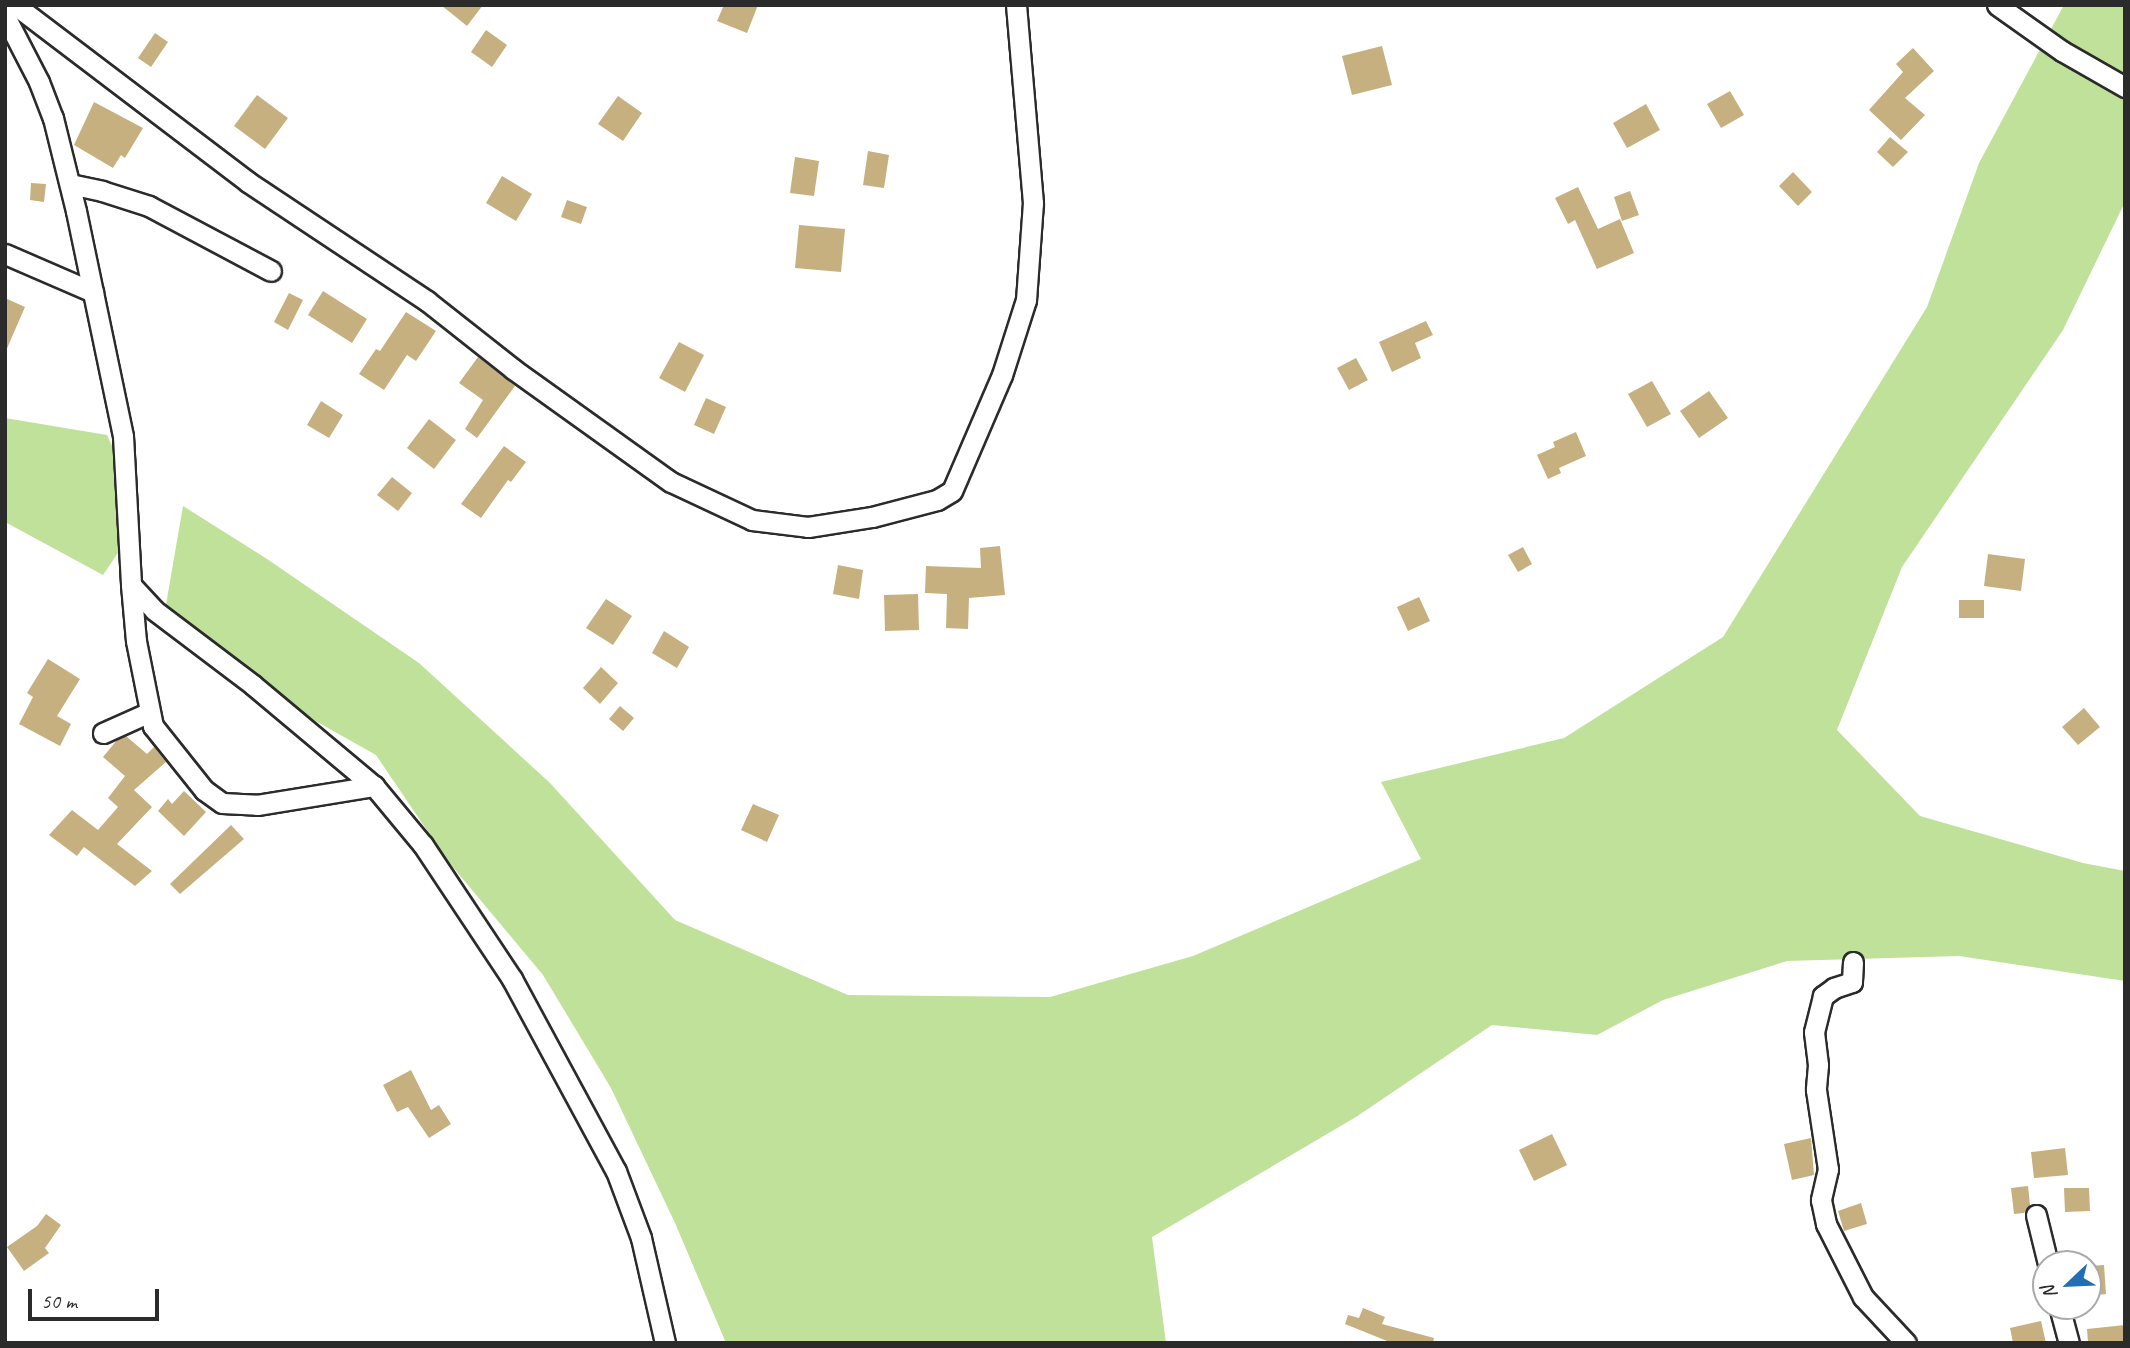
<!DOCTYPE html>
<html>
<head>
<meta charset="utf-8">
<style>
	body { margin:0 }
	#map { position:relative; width:2130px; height:1348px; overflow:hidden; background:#fff; font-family:Caveat,sans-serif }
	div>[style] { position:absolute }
	.green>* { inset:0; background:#c0e19a }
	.building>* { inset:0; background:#c7b07f }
	.roads { filter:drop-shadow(2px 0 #2b2b2b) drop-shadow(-2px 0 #2b2b2b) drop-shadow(0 2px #2b2b2b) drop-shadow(0 -2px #2b2b2b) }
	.minor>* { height:19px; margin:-9.5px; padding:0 9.5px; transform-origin:9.5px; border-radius:9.5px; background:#fff }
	span { translate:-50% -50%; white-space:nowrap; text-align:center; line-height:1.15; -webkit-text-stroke:5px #fff; paint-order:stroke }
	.frame { position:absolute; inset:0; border:7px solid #2b2b2b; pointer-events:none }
	.north { position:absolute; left:2032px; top:1250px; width:70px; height:70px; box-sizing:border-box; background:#fff; border:2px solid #aaa; border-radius:50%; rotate:247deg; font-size:19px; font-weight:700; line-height:28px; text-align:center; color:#2b2b2b }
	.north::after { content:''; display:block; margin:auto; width:24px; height:32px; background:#1f6fb2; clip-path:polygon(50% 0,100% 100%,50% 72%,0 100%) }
	.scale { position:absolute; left:28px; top:1289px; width:131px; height:32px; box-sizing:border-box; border:4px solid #2b2b2b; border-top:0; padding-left:9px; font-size:21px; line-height:24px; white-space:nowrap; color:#2b2b2b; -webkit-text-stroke:5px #fff; paint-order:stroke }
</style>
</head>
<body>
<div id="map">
	<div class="green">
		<div style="clip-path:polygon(2064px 5px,2125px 5px,2125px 202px,2063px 330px,1902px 567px,1837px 730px,1920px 816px,2083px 863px,2125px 871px,2125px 981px,1959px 956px,1787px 961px,1663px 1000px,1597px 1035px,1492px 1025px,1356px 1117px,1152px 1237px,1166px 1343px,726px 1343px,675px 1223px,611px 1088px,543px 975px,447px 860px,376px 755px,287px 705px,164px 616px,183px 506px,267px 559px,419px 663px,550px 783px,675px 920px,848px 995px,1050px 997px,1193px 956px,1421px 859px,1381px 782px,1564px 738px,1723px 637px,1927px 307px,1979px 163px)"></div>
		<div style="clip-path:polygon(5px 418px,107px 435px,132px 490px,130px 535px,103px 575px,5px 522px)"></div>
	</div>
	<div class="building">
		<div style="clip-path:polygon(441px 5px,483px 5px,467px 26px)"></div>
		<div style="clip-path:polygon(724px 5px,758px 5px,747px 33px,717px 21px)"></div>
		<div style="clip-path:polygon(486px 30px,507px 45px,492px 67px,471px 52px)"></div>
		<div style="clip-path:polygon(155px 33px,168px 42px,151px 67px,138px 58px)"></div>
		<div style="clip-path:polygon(1382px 46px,1392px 85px,1352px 95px,1342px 56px)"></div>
		<div style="clip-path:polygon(1913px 48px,1934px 71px,1905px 98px,1925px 115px,1901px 140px,1869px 110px,1903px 72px,1896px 64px)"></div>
		<div style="clip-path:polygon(1730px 91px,1744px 115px,1721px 128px,1707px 104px)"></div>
		<div style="clip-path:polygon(257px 95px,288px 118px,265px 149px,234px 126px)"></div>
		<div style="clip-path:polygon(618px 96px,642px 113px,623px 141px,598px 124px)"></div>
		<div style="clip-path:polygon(94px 102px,143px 128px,125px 158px,121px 155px,113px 168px,74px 145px)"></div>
		<div style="clip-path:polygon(1646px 104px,1660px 130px,1627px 148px,1613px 123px)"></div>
		<div style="clip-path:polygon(1890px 137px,1908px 152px,1893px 167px,1877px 152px)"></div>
		<div style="clip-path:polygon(868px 151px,889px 155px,884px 188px,863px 185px)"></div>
		<div style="clip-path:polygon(795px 157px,819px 161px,814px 196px,790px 193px)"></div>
		<div style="clip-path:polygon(1793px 172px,1812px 192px,1798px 206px,1779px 186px)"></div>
		<div style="clip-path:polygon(502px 176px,532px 194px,516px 221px,486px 203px)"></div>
		<div style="clip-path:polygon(31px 183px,46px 184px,44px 202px,30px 200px)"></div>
		<div style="clip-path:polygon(1578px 187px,1598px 229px,1620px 219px,1634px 253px,1597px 269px,1575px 220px,1568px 224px,1555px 198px)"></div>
		<div style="clip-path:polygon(1630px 191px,1639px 215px,1622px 221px,1614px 197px)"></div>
		<div style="clip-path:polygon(567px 200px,587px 207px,581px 224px,561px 217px)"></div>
		<div style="clip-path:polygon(799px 225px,845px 229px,841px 272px,795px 268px)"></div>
		<div style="clip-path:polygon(323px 291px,367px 319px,352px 343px,308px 315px)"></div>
		<div style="clip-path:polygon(289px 293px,303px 300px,288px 330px,274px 322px)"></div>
		<div style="clip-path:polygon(5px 298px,25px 307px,5px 353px)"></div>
		<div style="clip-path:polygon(406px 312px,436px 331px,416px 361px,407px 355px,384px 390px,359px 374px,376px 349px,380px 351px)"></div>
		<div style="clip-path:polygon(1426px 321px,1433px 335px,1415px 343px,1421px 358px,1392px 372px,1379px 342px)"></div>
		<div style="clip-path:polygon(679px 342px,704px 355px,685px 392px,659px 378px)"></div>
		<div style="clip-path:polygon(478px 357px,515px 386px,477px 438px,465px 429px,483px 400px,459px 383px)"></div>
		<div style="clip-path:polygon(1356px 358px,1368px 380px,1349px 390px,1337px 368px)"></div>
		<div style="clip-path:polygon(1652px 381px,1671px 414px,1647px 427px,1628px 394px)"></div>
		<div style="clip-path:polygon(1709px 391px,1728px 418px,1699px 438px,1680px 411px)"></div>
		<div style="clip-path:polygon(706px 398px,726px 407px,714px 434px,694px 425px)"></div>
		<div style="clip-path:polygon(321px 401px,343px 415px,329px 438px,307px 425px)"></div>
		<div style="clip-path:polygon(429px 419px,456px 440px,434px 469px,407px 448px)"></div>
		<div style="clip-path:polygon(1576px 432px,1586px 456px,1559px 468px,1561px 473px,1548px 479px,1537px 455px,1555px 447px,1553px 442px)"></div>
		<div style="clip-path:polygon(504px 446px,526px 462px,511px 482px,508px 480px,481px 518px,461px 504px)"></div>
		<div style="clip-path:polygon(392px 477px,412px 493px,398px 511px,377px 495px)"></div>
		<div style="clip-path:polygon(1000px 546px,1005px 595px,969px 598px,968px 629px,946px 628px,947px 594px,925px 593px,926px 566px,981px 568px,980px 548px)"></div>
		<div style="clip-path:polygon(1523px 547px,1532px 564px,1518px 572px,1508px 555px)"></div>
		<div style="clip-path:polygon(1988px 554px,2025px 559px,2021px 591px,1984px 586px)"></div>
		<div style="clip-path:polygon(838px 565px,863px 570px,859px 599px,833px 594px)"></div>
		<div style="clip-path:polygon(918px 594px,919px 630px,885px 631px,884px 595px)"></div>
		<div style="clip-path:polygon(1419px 597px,1430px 621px,1408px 631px,1397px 607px)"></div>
		<div style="clip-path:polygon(606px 599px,632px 616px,613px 645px,586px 628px)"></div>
		<div style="clip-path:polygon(1959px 600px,1984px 600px,1984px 618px,1959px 618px)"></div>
		<div style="clip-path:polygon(664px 631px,689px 647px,677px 668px,652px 653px)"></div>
		<div style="clip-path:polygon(48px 659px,80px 679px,57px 716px,71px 724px,60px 746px,19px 724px,33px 697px,27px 693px)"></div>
		<div style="clip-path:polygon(601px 667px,618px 683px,600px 704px,583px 688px)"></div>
		<div style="clip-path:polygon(620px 706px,634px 718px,623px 731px,609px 719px)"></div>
		<div style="clip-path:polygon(2084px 708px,2100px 727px,2078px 745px,2062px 727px)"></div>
		<div style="clip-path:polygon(126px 736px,147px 754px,154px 747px,166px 762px,134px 790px,152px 807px,117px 844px,152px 871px,135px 886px,84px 847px,77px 856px,49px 835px,72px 810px,98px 830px,118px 807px,108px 798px,125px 776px,103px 757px,117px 740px)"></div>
		<div style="clip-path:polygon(184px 791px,206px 812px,184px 836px,158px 811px,168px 799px,172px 804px)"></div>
		<div style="clip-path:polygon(753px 804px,779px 815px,767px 842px,741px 830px)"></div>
		<div style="clip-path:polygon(231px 825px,244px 839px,180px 894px,170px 884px)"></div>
		<div style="clip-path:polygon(411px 1070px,431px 1110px,439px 1105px,451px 1124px,429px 1138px,408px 1107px,397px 1112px,383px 1085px)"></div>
		<div style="clip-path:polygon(1552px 1134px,1567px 1165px,1534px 1181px,1519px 1150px)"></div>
		<div style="clip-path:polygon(1811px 1138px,1814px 1175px,1792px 1180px,1784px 1144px)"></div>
		<div style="clip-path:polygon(2065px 1148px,2068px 1175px,2034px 1178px,2031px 1152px)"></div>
		<div style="clip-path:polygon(2028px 1186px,2030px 1205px,2024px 1213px,2014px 1214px,2011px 1188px)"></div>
		<div style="clip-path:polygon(2064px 1188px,2089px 1188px,2090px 1211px,2065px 1212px)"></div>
		<div style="clip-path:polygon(1861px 1203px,1867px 1224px,1844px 1231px,1838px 1211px)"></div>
		<div style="clip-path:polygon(46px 1214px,61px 1225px,45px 1248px,49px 1253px,24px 1271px,7px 1247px,37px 1226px)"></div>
		<div style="clip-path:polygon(2104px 1265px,2106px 1294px,2088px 1296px,2088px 1266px)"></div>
		<div style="clip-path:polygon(1363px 1308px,1385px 1317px,1382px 1324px,1434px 1338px,1433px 1343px,1392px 1343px,1345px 1324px,1348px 1315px,1359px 1318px)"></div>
		<div style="clip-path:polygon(2041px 1321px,2046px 1343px,2013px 1343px,2010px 1328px)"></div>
		<div style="clip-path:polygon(2125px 1325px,2125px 1343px,2088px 1343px,2087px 1329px)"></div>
	</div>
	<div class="roads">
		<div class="minor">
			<div style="left:15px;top:5px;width:293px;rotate:37.2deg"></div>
			<div style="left:248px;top:182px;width:215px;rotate:33.6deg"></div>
			<div style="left:427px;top:301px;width:110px;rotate:38.3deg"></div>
			<div style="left:513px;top:369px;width:194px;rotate:35.6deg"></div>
			<div style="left:671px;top:482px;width:89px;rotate:25.1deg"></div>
			<div style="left:752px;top:520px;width:56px;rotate:7.1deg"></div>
			<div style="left:808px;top:527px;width:65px;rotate:-8.9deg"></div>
			<div style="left:872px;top:517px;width:67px;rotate:-14.7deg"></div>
			<div style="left:937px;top:500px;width:17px;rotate:-31deg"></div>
			<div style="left:952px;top:491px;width:126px;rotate:-66.7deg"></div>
			<div style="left:1002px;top:375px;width:79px;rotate:-72.3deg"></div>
			<div style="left:1026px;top:300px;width:97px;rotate:-85.9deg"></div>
			<div style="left:1033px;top:203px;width:199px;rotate:-94.9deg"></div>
			<div style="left:1997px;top:5px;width:80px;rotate:35.3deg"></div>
			<div style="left:2062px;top:51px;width:73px;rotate:29.7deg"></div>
			<div style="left:5px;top:16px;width:74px;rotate:62.7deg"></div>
			<div style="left:39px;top:82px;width:39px;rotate:69deg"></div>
			<div style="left:53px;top:118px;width:96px;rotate:76.1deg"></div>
			<div style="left:76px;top:211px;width:230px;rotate:78.2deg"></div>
			<div style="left:123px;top:436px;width:149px;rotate:86.9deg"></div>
			<div style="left:131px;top:585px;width:34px;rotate:47deg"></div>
			<div style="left:154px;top:610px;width:124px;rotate:37.1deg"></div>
			<div style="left:253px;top:685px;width:158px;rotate:39.9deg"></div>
			<div style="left:374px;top:786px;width:77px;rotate:50.3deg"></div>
			<div style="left:423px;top:845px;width:161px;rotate:56.4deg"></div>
			<div style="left:512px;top:979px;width:218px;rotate:61.6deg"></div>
			<div style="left:616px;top:1171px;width:72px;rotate:69.5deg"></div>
			<div style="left:641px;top:1238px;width:108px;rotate:77.1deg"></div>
			<div style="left:70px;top:184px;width:33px;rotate:12deg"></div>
			<div style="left:102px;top:191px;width:49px;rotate:17.7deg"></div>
			<div style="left:149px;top:206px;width:138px;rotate:28deg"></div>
			<div style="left:5px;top:254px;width:96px;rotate:23.4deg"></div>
			<div style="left:131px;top:585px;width:56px;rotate:84.9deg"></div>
			<div style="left:136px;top:641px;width:87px;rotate:78.7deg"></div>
			<div style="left:153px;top:726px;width:82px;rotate:51.4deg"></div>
			<div style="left:204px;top:790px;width:22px;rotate:36deg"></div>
			<div style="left:222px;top:803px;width:35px;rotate:3deg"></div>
			<div style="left:257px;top:805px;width:119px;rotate:-9.2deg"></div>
			<div style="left:103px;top:733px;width:51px;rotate:-24.1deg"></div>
			<div style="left:1853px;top:962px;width:20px;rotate:93deg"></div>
			<div style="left:1852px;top:982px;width:19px;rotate:162deg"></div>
			<div style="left:1834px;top:988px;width:14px;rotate:144deg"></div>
			<div style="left:1823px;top:996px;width:37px;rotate:104deg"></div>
			<div style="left:1814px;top:1032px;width:33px;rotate:83deg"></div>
			<div style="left:1818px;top:1065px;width:25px;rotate:95deg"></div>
			<div style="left:1816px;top:1090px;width:80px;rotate:81.4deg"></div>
			<div style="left:1828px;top:1169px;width:32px;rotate:103deg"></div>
			<div style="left:1821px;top:1200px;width:25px;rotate:78deg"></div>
			<div style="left:1826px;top:1224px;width:82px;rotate:63.1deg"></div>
			<div style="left:1863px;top:1297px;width:63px;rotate:46.9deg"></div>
			<div style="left:2036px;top:1215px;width:50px;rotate:76.2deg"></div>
			<div style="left:2059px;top:1306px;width:38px;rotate:75deg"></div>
		</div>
	</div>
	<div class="frame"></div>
	<div class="north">N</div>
	<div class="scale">50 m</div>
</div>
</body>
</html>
